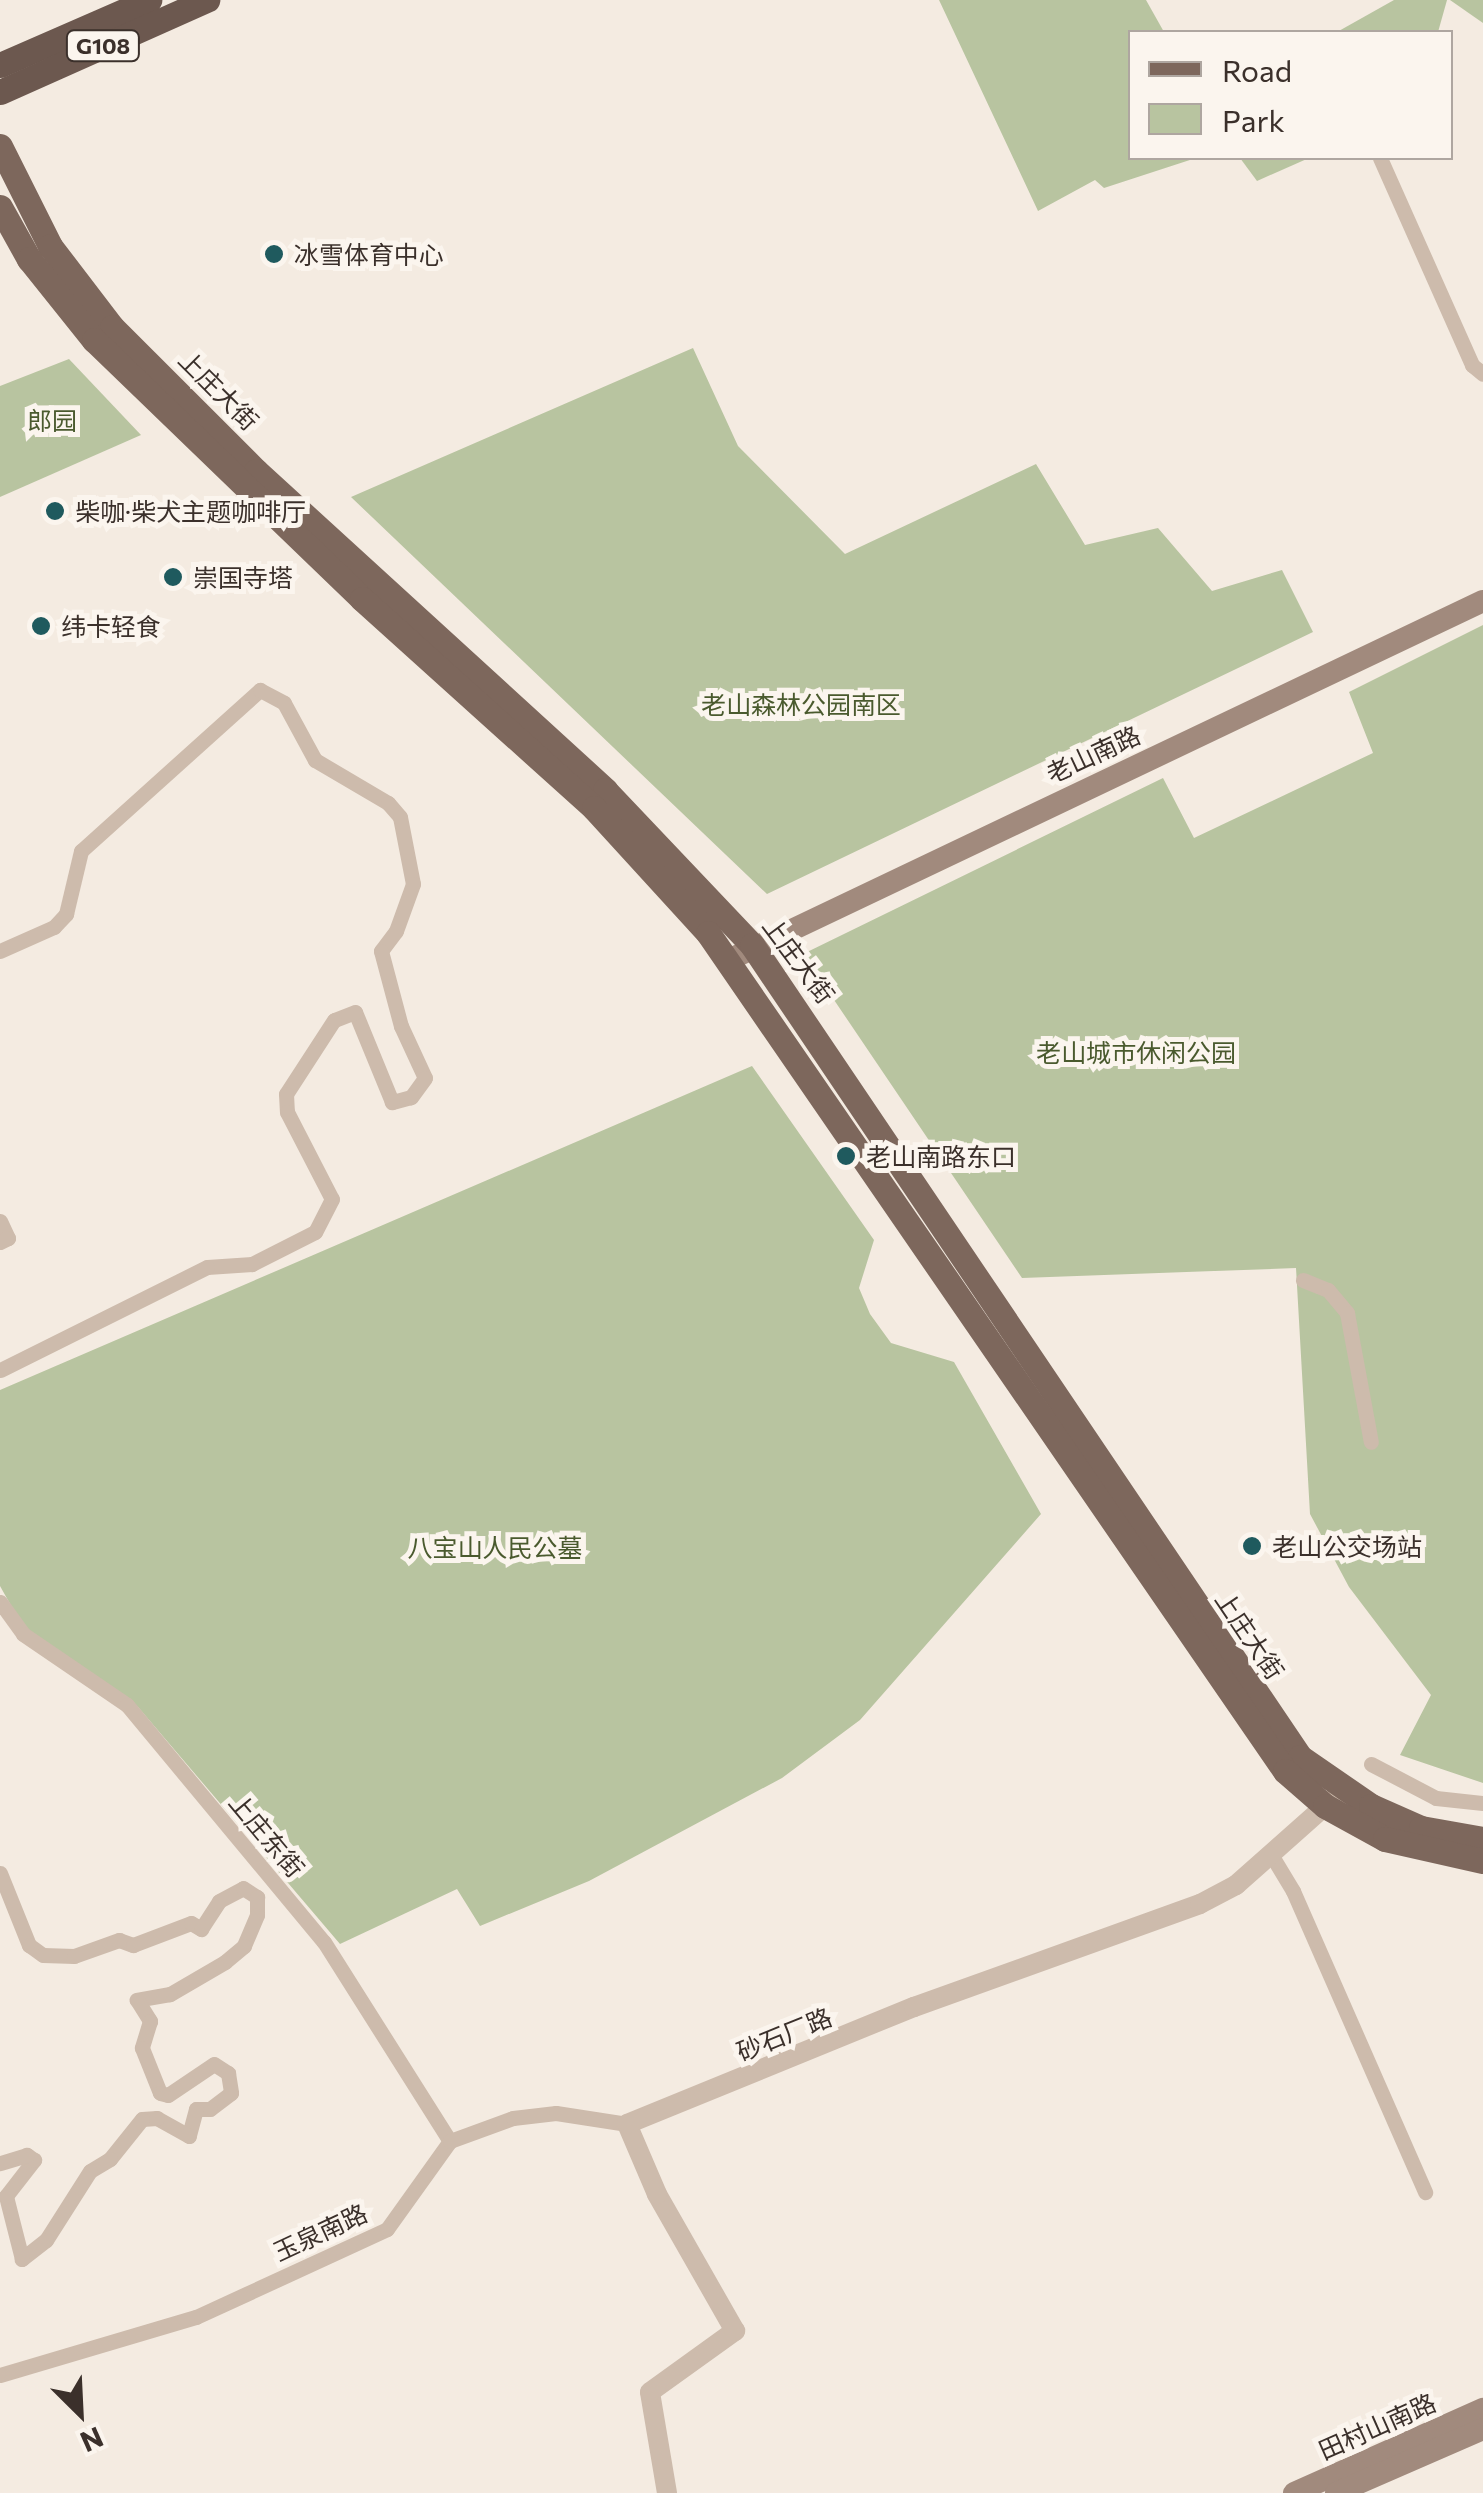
<!DOCTYPE html>
<html>
<head>
<meta charset="utf-8">
<style>
	body { margin:0 }
	#map { position:relative; width:1483px; height:2493px; overflow:hidden; background:#f4ebe1; font-family:Commissioner,"Noto Sans SC",sans-serif }
	div>[style] { position:absolute }
	.green>* { inset:0; background:#b8c4a0 }
	.minor>* { height:15px; margin:-7.5px; padding:0 7.5px; transform-origin:7.5px; border-radius:7.5px; background:#cdbbac }
	.tertiary>* { height:20px; margin:-10px; padding:0 10px; transform-origin:10px; border-radius:10px; background:#cdbbac }
	.secondary>* { height:22px; margin:-11px; padding:0 11px; transform-origin:11px; border-radius:11px; background:#a18a7d }
	.primary>* { height:25px; margin:-12.5px; padding:0 12.5px; transform-origin:12.5px; border-radius:12.5px; background:#7d675c }
	.trunk>* { height:25px; margin:-12.5px; padding:0 12.5px; transform-origin:12.5px; border-radius:12.5px; background:#6c584f }
	.dots>* { width:28px; height:28px; translate:-50% -50%; box-sizing:border-box; border:5px solid #fbf5ee; border-radius:50% }
	span { translate:-50% -50%; white-space:nowrap; text-align:center; line-height:1.15; -webkit-text-stroke:10px #fbf5ee; paint-order:stroke }
	.shield-label span { padding:2px 8px; background:#fbf5ee; border:2px solid; border-radius:8px; -webkit-text-stroke-width:0 }
	.shield-label { font-size:22px; color:#3b302b; font-weight:700 }
	.poi-label { font-size:25px; color:#3b302b }
	.left { translate:0 -50%; text-align:left }
	.street-label { font-size:25px; color:#3b302b }
	.park-label { font-size:25px; color:#4a5a2e }
	.legend { position:absolute; left:1128px; top:30px; width:325px; height:130px; box-sizing:border-box; background:#fbf5ee; border:2px solid #aea6a0; margin:0; padding:12px 18px; list-style:none; font-size:30px; color:#3b302b }
	.legend li { display:flex; align-items:center; gap:20px; height:50px }
	.legend b { width:50px; border:2px solid #aea6a0 }
	.north { position:absolute; left:30px; top:2363px; width:100px; height:100px; -webkit-text-stroke:8px #fbf5ee; paint-order:stroke; rotate:156deg; font-size:28px; font-weight:700; line-height:40px; text-align:center; color:#3b302b }
	.north::after { content:''; display:block; margin:auto; width:35px; height:45px; background:#3b302b; clip-path:polygon(50% 0,100% 100%,50% 72%,0 100%) }
</style>
</head>
<body>
<div id="map">
	<div class="green">
		<div style="clip-path:polygon(939px 0,1146px 0,1164px 32px,1130px 32px,1130px 158px,1196px 158px,1104px 188px,1095px 180px,1038px 211px)"></div>
		<div style="clip-path:polygon(1394px 0,1447px 0,1438px 32px,1337px 32px)"></div>
		<div style="clip-path:polygon(1450px 0,1483px 0,1483px 23px)"></div>
		<div style="clip-path:polygon(1240px 158px,1309px 158px,1257px 181px)"></div>
		<div style="clip-path:polygon(693px 348px,738px 446px,845px 554px,1036px 464px,1085px 545px,1158px 528px,1212px 591px,1282px 570px,1313px 632px,767px 894px,351px 497px)"></div>
		<div style="clip-path:polygon(69px 359px,141px 435px,0 497px,0 386px)"></div>
		<div style="clip-path:polygon(1483px 625px,1483px 1783px,1400px 1755px,1431px 1695px,1349px 1587px,1310px 1514px,1296px 1268px,1022px 1278px,803px 954px,1163px 778px,1194px 838px,1373px 753px,1349px 692px)"></div>
		<div style="clip-path:polygon(752px 1066px,874px 1240px,859px 1288px,870px 1314px,891px 1343px,954px 1362px,1041px 1514px,860px 1720px,782px 1778px,589px 1881px,480px 1926px,457px 1889px,340px 1944px,138px 1707px,23px 1627px,0 1586px,0 1390px)"></div>
	</div>
	<div class="minor">
		<div style="left:1380px;top:158px;width:227px;rotate:66deg"></div>
		<div style="left:1472px;top:365px;width:14px;rotate:39deg"></div>
		<div style="left:0;top:951px;width:59px;rotate:-24deg"></div>
		<div style="left:54px;top:927px;width:18px;rotate:-47deg"></div>
		<div style="left:66px;top:914px;width:65px;rotate:-76.6deg"></div>
		<div style="left:81px;top:851px;width:241px;rotate:-42deg"></div>
		<div style="left:260px;top:690px;width:27px;rotate:28deg"></div>
		<div style="left:284px;top:703px;width:65px;rotate:61.5deg"></div>
		<div style="left:315px;top:760px;width:85px;rotate:30.5deg"></div>
		<div style="left:388px;top:803px;width:18px;rotate:49deg"></div>
		<div style="left:400px;top:817px;width:68px;rotate:79deg"></div>
		<div style="left:413px;top:884px;width:50px;rotate:109.9deg"></div>
		<div style="left:396px;top:931px;width:25px;rotate:127deg"></div>
		<div style="left:381px;top:951px;width:78px;rotate:75.1deg"></div>
		<div style="left:401px;top:1026px;width:57px;rotate:65.2deg"></div>
		<div style="left:425px;top:1078px;width:24px;rotate:126deg"></div>
		<div style="left:411px;top:1097px;width:20px;rotate:165deg"></div>
		<div style="left:392px;top:1102px;width:97px;rotate:-112.3deg"></div>
		<div style="left:355px;top:1012px;width:22px;rotate:159deg"></div>
		<div style="left:334px;top:1020px;width:88px;rotate:123deg"></div>
		<div style="left:286px;top:1094px;width:18px;rotate:87deg"></div>
		<div style="left:287px;top:1112px;width:98px;rotate:62.7deg"></div>
		<div style="left:332px;top:1199px;width:37px;rotate:117deg"></div>
		<div style="left:315px;top:1232px;width:71px;rotate:153.1deg"></div>
		<div style="left:252px;top:1264px;width:45px;rotate:176.2deg"></div>
		<div style="left:207px;top:1267px;width:231px;rotate:153.5deg"></div>
		<div style="left:0;top:1221px;width:19px;rotate:65deg"></div>
		<div style="left:8px;top:1238px;width:9px;rotate:153deg"></div>
		<div style="left:1303px;top:1280px;width:27px;rotate:22deg"></div>
		<div style="left:1328px;top:1290px;width:30px;rotate:50deg"></div>
		<div style="left:1347px;top:1313px;width:131px;rotate:79.5deg"></div>
		<div style="left:0;top:1602px;width:39px;rotate:54deg"></div>
		<div style="left:23px;top:1634px;width:126px;rotate:34.3deg"></div>
		<div style="left:127px;top:1705px;width:308px;rotate:50.3deg"></div>
		<div style="left:324px;top:1942px;width:236px;rotate:57.7deg"></div>
		<div style="left:1371px;top:1764px;width:73px;rotate:27.6deg"></div>
		<div style="left:1436px;top:1798px;width:47px;rotate:6.1deg"></div>
		<div style="left:1272px;top:1856px;width:41px;rotate:59deg"></div>
		<div style="left:1293px;top:1891px;width:329px;rotate:66.3deg"></div>
		<div style="left:0;top:1873px;width:78px;rotate:68.1deg"></div>
		<div style="left:29px;top:1945px;width:17px;rotate:36deg"></div>
		<div style="left:43px;top:1955px;width:31px;rotate:2deg"></div>
		<div style="left:74px;top:1956px;width:48px;rotate:-19.6deg"></div>
		<div style="left:119px;top:1940px;width:15px;rotate:20deg"></div>
		<div style="left:133px;top:1945px;width:62px;rotate:-20.8deg"></div>
		<div style="left:191px;top:1923px;width:12px;rotate:31deg"></div>
		<div style="left:201px;top:1929px;width:33px;rotate:-57deg"></div>
		<div style="left:219px;top:1901px;width:27px;rotate:-28deg"></div>
		<div style="left:243px;top:1888px;width:17px;rotate:33deg"></div>
		<div style="left:257px;top:1897px;width:18px;rotate:90deg"></div>
		<div style="left:257px;top:1915px;width:34px;rotate:113deg"></div>
		<div style="left:244px;top:1946px;width:25px;rotate:140deg"></div>
		<div style="left:225px;top:1962px;width:64px;rotate:149.8deg"></div>
		<div style="left:170px;top:1994px;width:34px;rotate:170deg"></div>
		<div style="left:137px;top:2000px;width:25px;rotate:58deg"></div>
		<div style="left:150px;top:2021px;width:28px;rotate:107deg"></div>
		<div style="left:142px;top:2048px;width:48px;rotate:68.2deg"></div>
		<div style="left:160px;top:2093px;width:8px;rotate:14deg"></div>
		<div style="left:168px;top:2095px;width:55px;rotate:-34deg"></div>
		<div style="left:214px;top:2064px;width:17px;rotate:33deg"></div>
		<div style="left:228px;top:2073px;width:20px;rotate:81deg"></div>
		<div style="left:231px;top:2093px;width:26px;rotate:143deg"></div>
		<div style="left:210px;top:2109px;width:14px;rotate:180deg"></div>
		<div style="left:196px;top:2109px;width:28px;rotate:105deg"></div>
		<div style="left:189px;top:2136px;width:37px;rotate:-151deg"></div>
		<div style="left:157px;top:2118px;width:15px;rotate:176deg"></div>
		<div style="left:142px;top:2119px;width:51px;rotate:128.7deg"></div>
		<div style="left:110px;top:2159px;width:23px;rotate:149deg"></div>
		<div style="left:90px;top:2171px;width:82px;rotate:122.5deg"></div>
		<div style="left:46px;top:2240px;width:31px;rotate:142deg"></div>
		<div style="left:22px;top:2259px;width:65px;rotate:-104.3deg"></div>
		<div style="left:6px;top:2196px;width:46px;rotate:-52.1deg"></div>
		<div style="left:34px;top:2160px;width:9px;rotate:-144deg"></div>
		<div style="left:27px;top:2155px;width:28px;rotate:163deg"></div>
		<div style="left:0;top:2375px;width:204px;rotate:-16.5deg"></div>
		<div style="left:196px;top:2317px;width:210px;rotate:-24.7deg"></div>
		<div style="left:387px;top:2229px;width:108px;rotate:-54.4deg"></div>
		<div style="left:450px;top:2141px;width:67px;rotate:-20.1deg"></div>
		<div style="left:513px;top:2118px;width:43px;rotate:-6.6deg"></div>
		<div style="left:556px;top:2113px;width:72px;rotate:8.8deg"></div>
	</div>
	<div class="tertiary">
		<div style="left:667px;top:2493px;width:102px;rotate:-99.6deg"></div>
		<div style="left:650px;top:2392px;width:105px;rotate:-35.7deg"></div>
		<div style="left:735px;top:2331px;width:158px;rotate:-119.7deg"></div>
		<div style="left:657px;top:2194px;width:76px;rotate:-113.2deg"></div>
		<div style="left:627px;top:2124px;width:310px;rotate:-22.2deg"></div>
		<div style="left:914px;top:2007px;width:304px;rotate:-19.8deg"></div>
		<div style="left:1200px;top:1904px;width:41px;rotate:-27.8deg"></div>
		<div style="left:1236px;top:1885px;width:132px;rotate:-41.6deg"></div>
	</div>
	<div class="secondary">
		<div style="left:737px;top:956px;width:826px;rotate:-25.45deg"></div>
		<div style="left:1294px;top:2493px;width:207px;rotate:-24deg"></div>
		<div style="left:1336px;top:2493px;width:160px;rotate:-23.5deg"></div>
	</div>
	<div class="primary">
		<div style="left:0;top:146px;width:112px;rotate:63.4deg"></div>
		<div style="left:50px;top:246px;width:102px;rotate:52.6deg"></div>
		<div style="left:112px;top:327px;width:204px;rotate:45deg"></div>
		<div style="left:256px;top:471px;width:473px;rotate:42.4deg"></div>
		<div style="left:605px;top:790px;width:214px;rotate:46.5deg"></div>
		<div style="left:752px;top:945px;width:980px;rotate:55.99deg"></div>
		<div style="left:1300px;top:1757px;width:86px;rotate:34.6deg"></div>
		<div style="left:1371px;top:1806px;width:55px;rotate:23.7deg"></div>
		<div style="left:1421px;top:1828px;width:63px;rotate:10.1deg"></div>
		<div style="left:0;top:207px;width:60px;rotate:60.9deg"></div>
		<div style="left:29px;top:259px;width:104px;rotate:51.3deg"></div>
		<div style="left:94px;top:340px;width:373px;rotate:44deg"></div>
		<div style="left:362px;top:599px;width:312px;rotate:42deg"></div>
		<div style="left:594px;top:808px;width:169px;rotate:47.6deg"></div>
		<div style="left:708px;top:933px;width:1017px;rotate:55.45deg"></div>
		<div style="left:1285px;top:1771px;width:53px;rotate:41.2deg"></div>
		<div style="left:1325px;top:1806px;width:68px;rotate:28.8deg"></div>
		<div style="left:1385px;top:1839px;width:100px;rotate:12.7deg"></div>
	</div>
	<div class="trunk">
		<div style="left:0;top:65px;width:163px;rotate:-23.6deg"></div>
		<div style="left:0;top:92px;width:227px;rotate:-24deg"></div>
	</div>
	<div class="dots">
		<div style="left:274px;top:254px;background:#1f5a5e"></div>
		<div style="left:55px;top:511px;background:#1f5a5e"></div>
		<div style="left:173px;top:577px;background:#1f5a5e"></div>
		<div style="left:41px;top:626px;background:#1f5a5e"></div>
		<div style="left:846px;top:1156px;background:#1f5a5e"></div>
		<div style="left:1252px;top:1546px;background:#1f5a5e"></div>
	</div>
	<div class="shield-label">
		<span style="left:103px;top:46px">G108</span>
	</div>
	<div class="poi-label">
		<span class="left" style="left:294px;top:254px">冰雪体育中心</span>
		<span class="left" style="left:75px;top:511px">柴咖·柴犬主题咖啡厅</span>
		<span class="left" style="left:193px;top:577px">崇国寺塔</span>
		<span class="left" style="left:61px;top:626px">纬卡轻食</span>
		<span class="left" style="left:866px;top:1156px">老山南路东口</span>
		<span class="left" style="left:1272px;top:1546px">老山公交场站</span>
	</div>
	<div class="street-label">
		<span style="left:219px;top:390px;rotate:45deg">上庄大街</span>
		<span style="left:1093px;top:754px;rotate:-25deg">老山南路</span>
		<span style="left:799px;top:960px;rotate:53deg">上庄大街</span>
		<span style="left:1250px;top:1635px;rotate:56deg">上庄大街</span>
		<span style="left:267px;top:1835px;rotate:50deg">上庄东街</span>
		<span style="left:784px;top:2034px;rotate:-22deg">砂石厂路</span>
		<span style="left:320px;top:2232px;rotate:-25deg">玉泉南路</span>
		<span style="left:1377px;top:2426px;rotate:-24deg">田村山南路</span>
	</div>
	<div class="park-label">
		<span style="left:52px;top:420px">郎园</span>
		<span style="left:801px;top:704px">老山森林公园南区</span>
		<span style="left:1136px;top:1052px">老山城市休闲公园</span>
		<span style="left:495px;top:1547px">八宝山人民公墓</span>
	</div>
	<ul class="legend">
	<li><b style="height:12px;background:#7d675c"></b>Road</li>
	<li><b style="height:28px;background:#b8c4a0"></b>Park</li>
	</ul>
	<div class="north">N</div>
</div>
</body>
</html>
